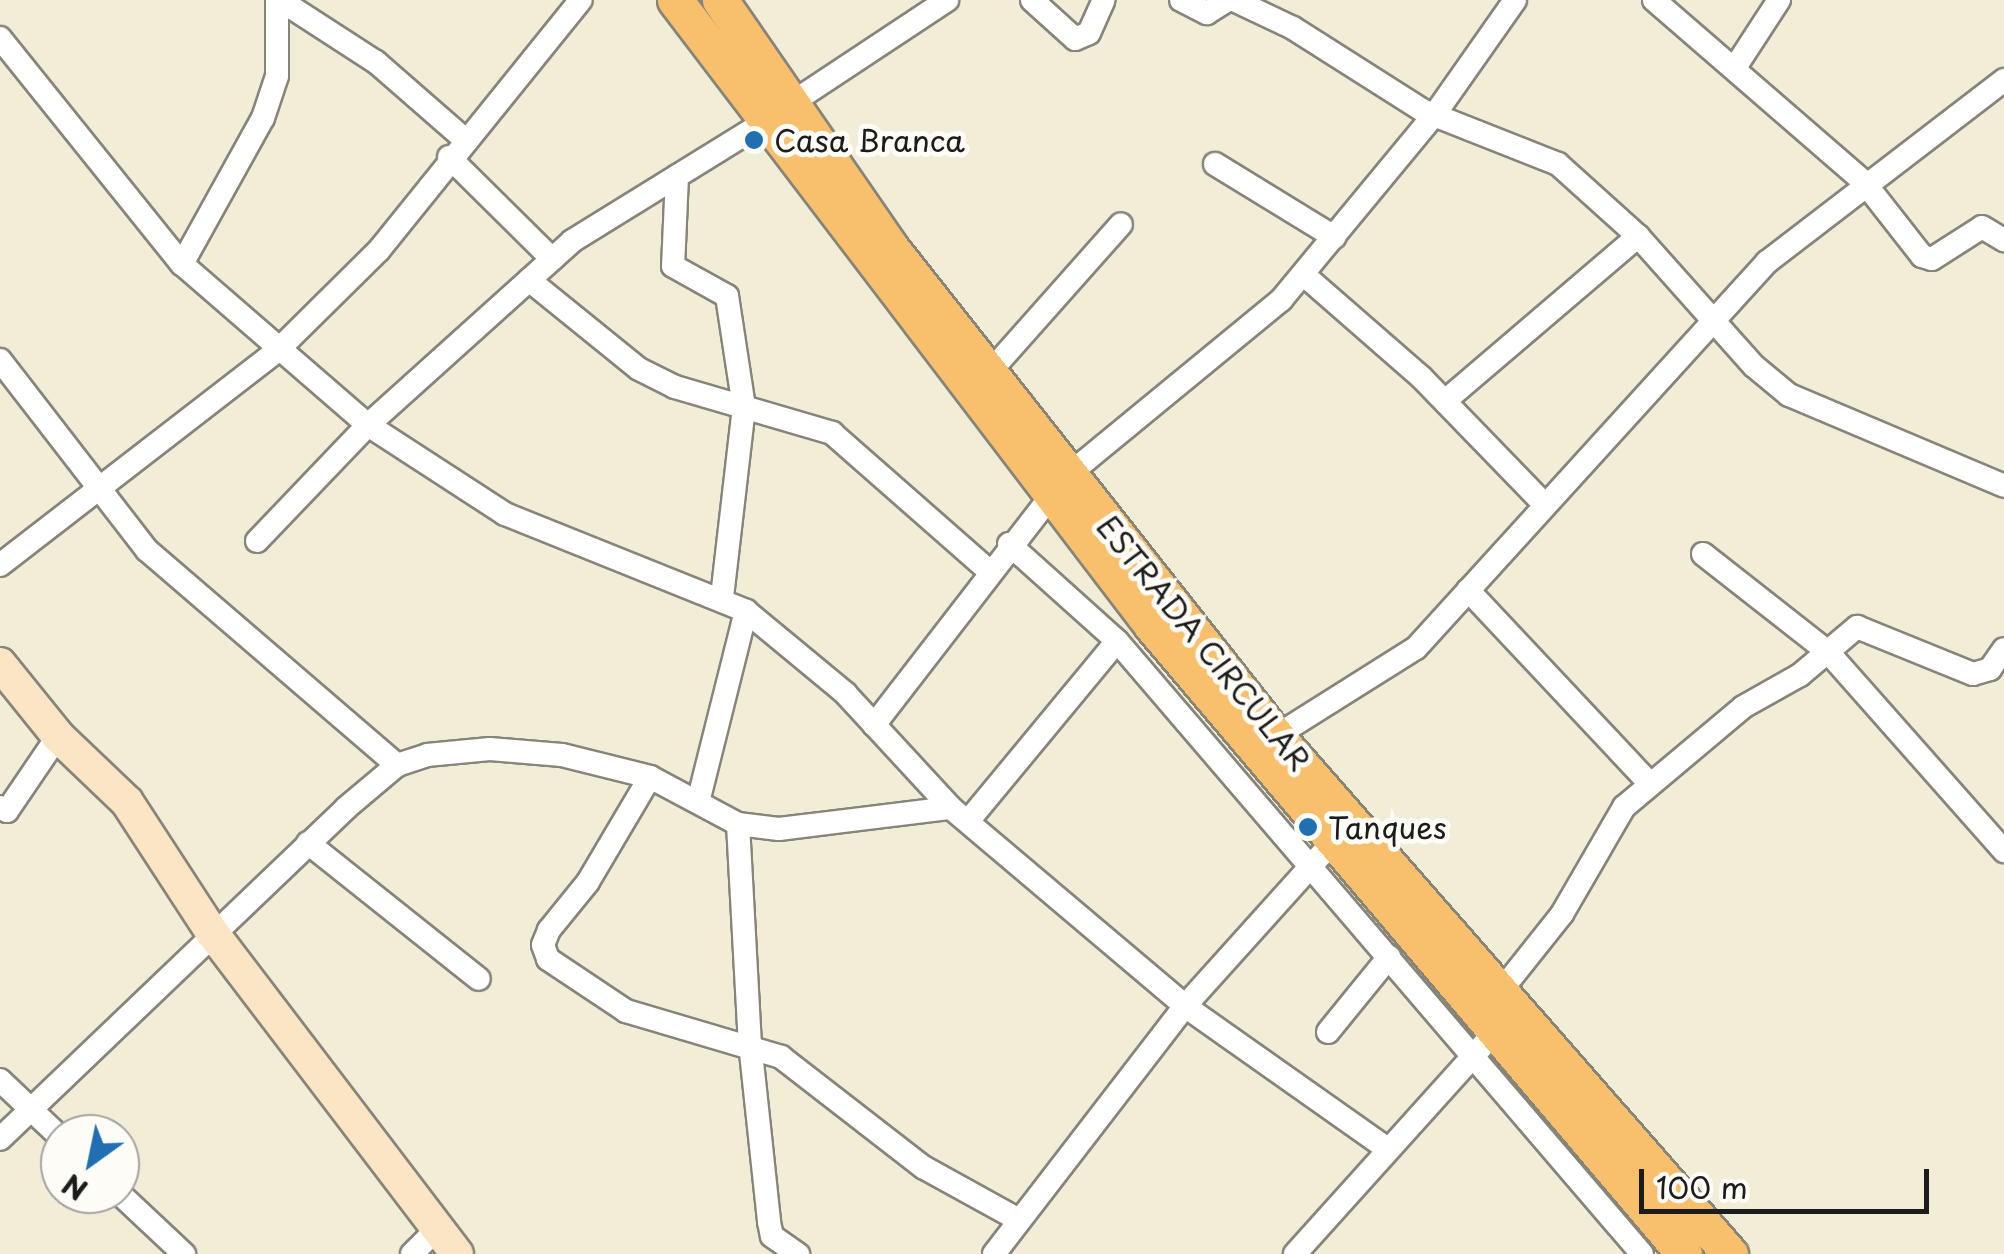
<!DOCTYPE html>
<html>
<head>
<meta charset="utf-8">
<style>
	body { margin:0 }
	#map { position:relative; width:2004px; height:1254px; overflow:hidden; background:#f2edd7; font-family:"Playpen Sans",sans-serif }
	div>[style] { position:absolute }
	.roads { filter:drop-shadow(2px 0 #87847a) drop-shadow(-2px 0 #87847a) drop-shadow(0 2px #87847a) drop-shadow(0 -2px #87847a) }
	.street>* { height:22px; margin:-11px; padding:0 11px; transform-origin:11px; border-radius:11px; background:#fff }
	.secondary>* { height:32px; margin:-16px; padding:0 16px; transform-origin:16px; border-radius:16px; background:#fce5c4 }
	.primary>* { height:35px; margin:-17.5px; padding:0 17.5px; transform-origin:17.5px; border-radius:17.5px; background:#f8bf6c }
	.dots>* { width:28px; height:28px; translate:-50% -50%; box-sizing:border-box; border:5px solid #fdfcf7; border-radius:50% }
	span { translate:-50% -50%; white-space:nowrap; text-align:center; line-height:1.15; -webkit-text-stroke:10px #fdfcf7; paint-order:stroke }
	.poi-label { font-size:30px; color:#1c1c1c }
	.left { translate:0 -50%; text-align:left }
	.street-label { font-size:30px; color:#1c1c1c }
	.north { position:absolute; left:40px; top:1114px; width:100px; height:100px; box-sizing:border-box; background:#fdfcf7; border:2px solid #a3a29f; border-radius:50%; rotate:213deg; font-size:28px; font-weight:700; line-height:40px; text-align:center; color:#1c1c1c }
	.north::after { content:''; display:block; margin:auto; width:35px; height:45px; background:#1f6fb2; clip-path:polygon(50% 0,100% 100%,50% 72%,0 100%) }
	.scale { position:absolute; left:1639px; top:1169px; width:290px; height:45px; box-sizing:border-box; border:5px solid #1c1c1c; border-top:0; padding-left:12px; font-size:30px; line-height:35px; white-space:nowrap; color:#1c1c1c; -webkit-text-stroke:8px #fdfcf7; paint-order:stroke }
</style>
</head>
<body>
<div id="map">
	<div class="roads">
		<div class="street">
			<div style="left:280px;top:0;width:114px;rotate:32.9deg"></div>
			<div style="left:376px;top:62px;width:116px;rotate:41.1deg"></div>
			<div style="left:1032px;top:0;width:58px;rotate:42.2deg"></div>
			<div style="left:1075px;top:39px;width:15px;rotate:-23deg"></div>
			<div style="left:1089px;top:33px;width:36px;rotate:-66deg"></div>
			<div style="left:1181px;top:0;width:29px;rotate:27deg"></div>
			<div style="left:1207px;top:13px;width:25px;rotate:-32deg"></div>
			<div style="left:1234px;top:0;width:65px;rotate:25.4deg"></div>
			<div style="left:1293px;top:28px;width:155px;rotate:32.4deg"></div>
			<div style="left:1424px;top:111px;width:144px;rotate:21.6deg"></div>
			<div style="left:1558px;top:164px;width:108px;rotate:42deg"></div>
			<div style="left:1638px;top:236px;width:174px;rotate:48.3deg"></div>
			<div style="left:1754px;top:366px;width:45px;rotate:39.6deg"></div>
			<div style="left:1789px;top:395px;width:233px;rotate:22.9deg"></div>
			<div style="left:1654px;top:0;width:278px;rotate:40.9deg"></div>
			<div style="left:1864px;top:182px;width:94px;rotate:51.9deg"></div>
			<div style="left:1922px;top:256px;width:10px;rotate:17deg"></div>
			<div style="left:1932px;top:259px;width:59px;rotate:-32.6deg"></div>
			<div style="left:1982px;top:227px;width:26px;rotate:31deg"></div>
			<div style="left:0;top:38px;width:290px;rotate:51.2deg"></div>
			<div style="left:182px;top:264px;width:246px;rotate:40.9deg"></div>
			<div style="left:368px;top:425px;width:163px;rotate:33deg"></div>
			<div style="left:505px;top:514px;width:260px;rotate:21.9deg"></div>
			<div style="left:746px;top:611px;width:129px;rotate:39.6deg"></div>
			<div style="left:845px;top:693px;width:156px;rotate:47.3deg"></div>
			<div style="left:951px;top:808px;width:307px;rotate:40.2deg"></div>
			<div style="left:1185px;top:1006px;width:246px;rotate:35.2deg"></div>
			<div style="left:1736px;top:66px;width:79px;rotate:-56.9deg"></div>
			<div style="left:793px;top:102px;width:185px;rotate:-33.5deg"></div>
			<div style="left:449px;top:157px;width:145px;rotate:44.7deg"></div>
			<div style="left:1215px;top:164px;width:140px;rotate:31.5deg"></div>
			<div style="left:677px;top:176px;width:90px;rotate:92.5deg"></div>
			<div style="left:673px;top:266px;width:62px;rotate:29.1deg"></div>
			<div style="left:727px;top:296px;width:112px;rotate:81.3deg"></div>
			<div style="left:744px;top:407px;width:192px;rotate:96.6deg"></div>
			<div style="left:182px;top:264px;width:167px;rotate:-61deg"></div>
			<div style="left:263px;top:118px;width:44px;rotate:-71.6deg"></div>
			<div style="left:277px;top:76px;width:76px;rotate:-90deg"></div>
			<div style="left:1304px;top:275px;width:155px;rotate:41.1deg"></div>
			<div style="left:1421px;top:377px;width:177px;rotate:45.9deg"></div>
			<div style="left:529px;top:280px;width:141px;rotate:39deg"></div>
			<div style="left:639px;top:369px;width:40px;rotate:26.6deg"></div>
			<div style="left:675px;top:387px;width:164px;rotate:16.3deg"></div>
			<div style="left:832px;top:433px;width:208px;rotate:41.3deg"></div>
			<div style="left:0;top:360px;width:240px;rotate:52.3deg"></div>
			<div style="left:147px;top:550px;width:330px;rotate:40.7deg"></div>
			<div style="left:988px;top:374px;width:200px;rotate:-48.4deg"></div>
			<div style="left:1445px;top:401px;width:254px;rotate:-40.5deg"></div>
			<div style="left:1068px;top:475px;width:276px;rotate:-39.4deg"></div>
			<div style="left:1281px;top:300px;width:241px;rotate:-50.4deg"></div>
			<div style="left:1435px;top:114px;width:139px;rotate:-54.9deg"></div>
			<div style="left:257px;top:541px;width:161px;rotate:-46.3deg"></div>
			<div style="left:368px;top:425px;width:275px;rotate:-42deg"></div>
			<div style="left:572px;top:241px;width:228px;rotate:-31.7deg"></div>
			<div style="left:1009px;top:544px;width:145px;rotate:41.9deg"></div>
			<div style="left:1117px;top:641px;width:807px;rotate:49.42deg"></div>
			<div style="left:1703px;top:554px;width:159px;rotate:38.1deg"></div>
			<div style="left:1828px;top:652px;width:266px;rotate:48.5deg"></div>
			<div style="left:0;top:565px;width:351px;rotate:-37.7deg"></div>
			<div style="left:278px;top:350px;width:142px;rotate:-44.7deg"></div>
			<div style="left:379px;top:250px;width:321px;rotate:-51.1deg"></div>
			<div style="left:1468px;top:590px;width:265px;rotate:46.8deg"></div>
			<div style="left:874px;top:725px;width:288px;rotate:-52.3deg"></div>
			<div style="left:1276px;top:736px;width:165px;rotate:-32.2deg"></div>
			<div style="left:1416px;top:648px;width:522px;rotate:-47.72deg"></div>
			<div style="left:1767px;top:262px;width:299px;rotate:-37.5deg"></div>
			<div style="left:650px;top:777px;width:122px;rotate:120.6deg"></div>
			<div style="left:588px;top:882px;width:62px;rotate:129.1deg"></div>
			<div style="left:549px;top:930px;width:16px;rotate:112deg"></div>
			<div style="left:543px;top:945px;width:15px;rotate:70deg"></div>
			<div style="left:548px;top:959px;width:94px;rotate:33.7deg"></div>
			<div style="left:626px;top:1011px;width:162px;rotate:16.5deg"></div>
			<div style="left:781px;top:1057px;width:180px;rotate:37.8deg"></div>
			<div style="left:923px;top:1167px;width:110px;rotate:28.9deg"></div>
			<div style="left:698px;top:802px;width:197px;rotate:-75.9deg"></div>
			<div style="left:0;top:807px;width:8px;rotate:30deg"></div>
			<div style="left:7px;top:811px;width:91px;rotate:-55.8deg"></div>
			<div style="left:969px;top:820px;width:232px;rotate:-50.4deg"></div>
			<div style="left:738px;top:824px;width:219px;rotate:86.9deg"></div>
			<div style="left:750px;top:1043px;width:180px;rotate:83.9deg"></div>
			<div style="left:769px;top:1222px;width:14px;rotate:78deg"></div>
			<div style="left:772px;top:1236px;width:32px;rotate:35deg"></div>
			<div style="left:308px;top:843px;width:218px;rotate:38.5deg"></div>
			<div style="left:1500px;top:992px;width:100px;rotate:-51.5deg"></div>
			<div style="left:1562px;top:914px;width:124px;rotate:-59.9deg"></div>
			<div style="left:1624px;top:807px;width:155px;rotate:-40deg"></div>
			<div style="left:1743px;top:707px;width:65px;rotate:-29.3deg"></div>
			<div style="left:1800px;top:675px;width:75px;rotate:-40.1deg"></div>
			<div style="left:1857px;top:627px;width:125px;rotate:22.1deg"></div>
			<div style="left:1973px;top:674px;width:18px;rotate:-16deg"></div>
			<div style="left:1990px;top:669px;width:24px;rotate:-55deg"></div>
			<div style="left:1328px;top:1032px;width:97px;rotate:-50.9deg"></div>
			<div style="left:0;top:1080px;width:83px;rotate:43.5deg"></div>
			<div style="left:0;top:1139px;width:479px;rotate:-43.7deg"></div>
			<div style="left:346px;top:808px;width:67px;rotate:-40.1deg"></div>
			<div style="left:397px;top:765px;width:32px;rotate:-18deg"></div>
			<div style="left:427px;top:755px;width:63px;rotate:-5.4deg"></div>
			<div style="left:490px;top:749px;width:72px;rotate:4.8deg"></div>
			<div style="left:562px;top:755px;width:91px;rotate:14deg"></div>
			<div style="left:650px;top:777px;width:100px;rotate:28.1deg"></div>
			<div style="left:738px;top:824px;width:41px;rotate:7deg"></div>
			<div style="left:779px;top:829px;width:173px;rotate:-7deg"></div>
			<div style="left:120px;top:1194px;width:88px;rotate:43.2deg"></div>
			<div style="left:412px;top:1254px;width:34px;rotate:-45deg"></div>
			<div style="left:994px;top:1254px;width:313px;rotate:-52.4deg"></div>
			<div style="left:1185px;top:1006px;width:205px;rotate:-48deg"></div>
			<div style="left:1295px;top:1254px;width:302px;rotate:-48deg"></div>
		</div>
		<div class="secondary">
			<div style="left:0;top:664px;width:92px;rotate:51.1deg"></div>
			<div style="left:58px;top:736px;width:95px;rotate:43.7deg"></div>
			<div style="left:127px;top:802px;width:154px;rotate:56.9deg"></div>
			<div style="left:211px;top:931px;width:406px;rotate:52.7deg"></div>
		</div>
		<div class="primary">
			<div style="left:675px;top:0;width:787px;rotate:52.69deg"></div>
			<div style="left:1152px;top:626px;width:823px;rotate:49.73deg"></div>
			<div style="left:720px;top:0;width:301px;rotate:55.4deg"></div>
			<div style="left:891px;top:248px;width:622px;rotate:51.73deg"></div>
			<div style="left:1276px;top:736px;width:689px;rotate:48.77deg"></div>
		</div>
	</div>
	<div class="dots">
		<div style="left:754px;top:140px;background:#1f6fb2"></div>
		<div style="left:1308px;top:827px;background:#1f6fb2"></div>
	</div>
	<div class="poi-label">
		<span class="left" style="left:774px;top:140px">Casa Branca</span>
		<span class="left" style="left:1328px;top:827px">Tanques</span>
	</div>
	<div class="street-label">
		<span style="left:1204px;top:643px;rotate:51deg">ESTRADA CIRCULAR</span>
	</div>
	<div class="north">N</div>
	<div class="scale">100 m</div>
</div>
</body>
</html>
